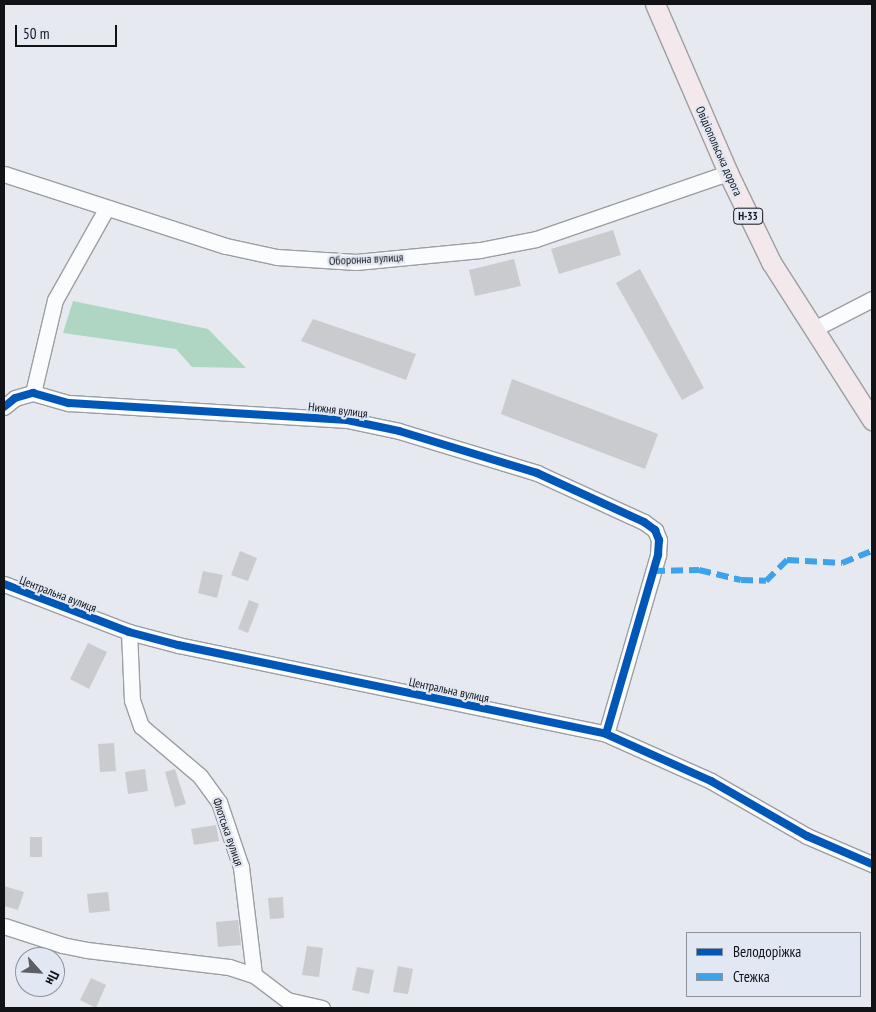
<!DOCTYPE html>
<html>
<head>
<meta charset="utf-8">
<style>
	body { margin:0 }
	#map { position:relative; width:876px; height:1012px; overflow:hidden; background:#e6e9ef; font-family:"PT Sans Narrow",sans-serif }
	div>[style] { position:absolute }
	.green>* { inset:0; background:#aed6c2 }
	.building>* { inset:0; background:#cacbcf }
	.roads { filter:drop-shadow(1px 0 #9c9ea2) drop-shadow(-1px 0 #9c9ea2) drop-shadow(0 1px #9c9ea2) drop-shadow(0 -1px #9c9ea2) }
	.minor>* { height:15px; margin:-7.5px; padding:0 7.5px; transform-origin:7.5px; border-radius:7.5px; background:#fbfcfd }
	.major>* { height:19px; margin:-9.5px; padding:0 9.5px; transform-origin:9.5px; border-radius:9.5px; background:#f3e9ec }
	.quiet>* { height:6px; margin-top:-3px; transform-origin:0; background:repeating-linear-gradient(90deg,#3da2ea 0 12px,transparent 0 18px) }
	.cycleway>* { height:8px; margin:-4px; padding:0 4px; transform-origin:4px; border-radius:4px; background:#0057b8 }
	span { translate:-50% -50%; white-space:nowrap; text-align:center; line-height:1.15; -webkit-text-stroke:4.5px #e2e8f3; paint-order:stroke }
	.shield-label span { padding:1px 4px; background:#e2e8f3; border:1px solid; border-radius:4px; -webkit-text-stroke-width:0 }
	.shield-label { font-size:11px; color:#111317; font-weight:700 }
	.street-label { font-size:12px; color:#111317 }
	.frame { position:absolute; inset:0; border:5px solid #111317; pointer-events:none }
	.legend { position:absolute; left:686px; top:932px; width:175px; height:65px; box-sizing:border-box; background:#e2e8f3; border:1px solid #8e939b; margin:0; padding:6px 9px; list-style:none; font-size:15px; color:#111317 }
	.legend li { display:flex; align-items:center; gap:10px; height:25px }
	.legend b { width:25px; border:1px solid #8e939b }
	.north { position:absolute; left:15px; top:947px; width:50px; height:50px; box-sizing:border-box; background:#e2e8f3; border:1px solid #8e939b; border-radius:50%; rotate:116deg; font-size:14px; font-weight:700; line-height:20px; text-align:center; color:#111317 }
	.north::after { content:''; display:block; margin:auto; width:18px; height:22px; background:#5c5e63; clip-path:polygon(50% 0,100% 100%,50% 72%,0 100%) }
	.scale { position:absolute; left:15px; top:25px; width:102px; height:22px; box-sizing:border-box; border:2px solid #111317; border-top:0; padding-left:6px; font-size:15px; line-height:18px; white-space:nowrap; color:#111317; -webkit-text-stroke:4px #e2e8f3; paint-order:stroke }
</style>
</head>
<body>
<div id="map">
	<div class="green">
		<div style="clip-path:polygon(73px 301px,208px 329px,246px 368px,192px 367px,176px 349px,63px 333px)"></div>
	</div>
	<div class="building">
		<div style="clip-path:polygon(613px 230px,621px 255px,559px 274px,551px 249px)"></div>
		<div style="clip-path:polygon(514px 259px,521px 286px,475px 296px,469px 270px)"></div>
		<div style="clip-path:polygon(640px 269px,704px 388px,682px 400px,616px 283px)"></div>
		<div style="clip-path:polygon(313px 319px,416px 354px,406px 380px,301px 341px)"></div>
		<div style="clip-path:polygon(512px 379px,658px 434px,645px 469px,501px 414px)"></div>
		<div style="clip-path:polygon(240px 551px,257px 558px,248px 581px,231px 575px)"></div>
		<div style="clip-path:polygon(203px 571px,223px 575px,217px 598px,198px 593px)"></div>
		<div style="clip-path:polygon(249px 600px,259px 604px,248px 633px,238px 629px)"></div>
		<div style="clip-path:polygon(88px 643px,107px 652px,89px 689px,70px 679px)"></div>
		<div style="clip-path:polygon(114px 743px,116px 771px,100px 772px,98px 744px)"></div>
		<div style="clip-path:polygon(145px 769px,148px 791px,128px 794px,125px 772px)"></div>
		<div style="clip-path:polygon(175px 769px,186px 804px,175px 807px,165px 772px)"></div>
		<div style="clip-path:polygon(216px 825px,219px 841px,194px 845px,191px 829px)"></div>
		<div style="clip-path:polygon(30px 837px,42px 837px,42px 857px,30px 857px)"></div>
		<div style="clip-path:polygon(4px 886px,24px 892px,18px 910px,4px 906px)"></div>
		<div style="clip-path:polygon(108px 892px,110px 911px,89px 913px,87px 894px)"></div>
		<div style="clip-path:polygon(283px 897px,284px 918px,270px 919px,268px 898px)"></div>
		<div style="clip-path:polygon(238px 920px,241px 945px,218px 947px,216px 922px)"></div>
		<div style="clip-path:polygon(307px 946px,323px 948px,319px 977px,302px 975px)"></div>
		<div style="clip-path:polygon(398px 966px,413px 969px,408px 994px,393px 992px)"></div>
		<div style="clip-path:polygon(357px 967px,374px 970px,369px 994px,352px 990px)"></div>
		<div style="clip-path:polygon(91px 978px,106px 985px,96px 1008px,80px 1000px)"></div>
	</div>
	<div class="roads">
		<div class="minor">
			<div style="left:4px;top:174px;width:233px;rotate:18deg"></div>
			<div style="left:226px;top:246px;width:52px;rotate:12.2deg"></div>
			<div style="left:277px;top:257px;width:79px;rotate:3.6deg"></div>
			<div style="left:356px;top:262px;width:125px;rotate:-5.5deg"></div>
			<div style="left:480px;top:250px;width:57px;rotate:-11.1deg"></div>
			<div style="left:536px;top:239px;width:203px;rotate:-19deg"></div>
			<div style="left:814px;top:329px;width:65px;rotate:-27.3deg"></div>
			<div style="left:33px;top:393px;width:96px;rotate:-76.7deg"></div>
			<div style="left:55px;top:300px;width:104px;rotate:-60.7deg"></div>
			<div style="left:4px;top:407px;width:14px;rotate:-39deg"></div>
			<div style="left:15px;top:398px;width:19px;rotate:-16deg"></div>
			<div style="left:33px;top:393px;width:37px;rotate:16deg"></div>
			<div style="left:69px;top:403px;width:279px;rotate:3.5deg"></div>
			<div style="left:347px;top:420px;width:53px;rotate:11.9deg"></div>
			<div style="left:399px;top:431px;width:144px;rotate:16.9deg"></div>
			<div style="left:537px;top:473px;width:118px;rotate:24.6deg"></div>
			<div style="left:644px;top:522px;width:14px;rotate:36deg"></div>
			<div style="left:655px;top:530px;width:11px;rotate:68deg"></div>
			<div style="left:659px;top:540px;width:15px;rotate:94deg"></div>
			<div style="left:658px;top:555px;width:186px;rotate:106.2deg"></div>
			<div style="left:4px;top:584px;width:134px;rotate:21deg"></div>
			<div style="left:129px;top:632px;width:51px;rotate:14.9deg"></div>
			<div style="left:178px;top:645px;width:437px;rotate:11.7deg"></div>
			<div style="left:606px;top:734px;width:115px;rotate:24.1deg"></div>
			<div style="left:711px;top:781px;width:111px;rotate:29.8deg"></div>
			<div style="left:807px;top:836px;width:71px;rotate:23.3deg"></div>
			<div style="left:129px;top:632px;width:68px;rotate:87.5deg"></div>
			<div style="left:132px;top:700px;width:28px;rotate:71deg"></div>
			<div style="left:141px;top:726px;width:77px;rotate:40.3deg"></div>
			<div style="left:200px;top:776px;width:32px;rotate:54deg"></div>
			<div style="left:219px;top:802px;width:69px;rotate:71.3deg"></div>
			<div style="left:241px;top:867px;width:109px;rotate:83.1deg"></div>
			<div style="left:4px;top:926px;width:61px;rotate:18.1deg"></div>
			<div style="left:62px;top:945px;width:25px;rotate:11deg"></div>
			<div style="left:87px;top:950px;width:143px;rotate:6.8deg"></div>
			<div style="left:229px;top:967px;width:26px;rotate:18deg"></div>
			<div style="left:254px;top:975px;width:41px;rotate:37.1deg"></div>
			<div style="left:287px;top:1000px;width:36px;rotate:13deg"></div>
		</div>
		<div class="major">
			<div style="left:655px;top:4px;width:184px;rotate:66.6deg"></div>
			<div style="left:728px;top:173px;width:99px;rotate:64.2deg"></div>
			<div style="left:771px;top:262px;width:188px;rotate:57.4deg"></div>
		</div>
	</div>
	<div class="quiet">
		<div style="left:653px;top:571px;width:46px;rotate:-1.2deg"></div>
		<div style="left:699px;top:570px;width:43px;rotate:13.4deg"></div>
		<div style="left:741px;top:580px;width:25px;rotate:2deg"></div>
		<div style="left:766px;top:581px;width:30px;rotate:-45deg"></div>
		<div style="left:787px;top:560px;width:55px;rotate:3.1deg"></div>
		<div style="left:842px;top:563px;width:32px;rotate:-22deg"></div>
	</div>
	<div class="cycleway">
		<div style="left:4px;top:407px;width:14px;rotate:-39deg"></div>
		<div style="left:15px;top:398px;width:19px;rotate:-16deg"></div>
		<div style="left:33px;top:393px;width:37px;rotate:16deg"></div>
		<div style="left:69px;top:403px;width:279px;rotate:3.5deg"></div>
		<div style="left:347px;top:420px;width:53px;rotate:11.9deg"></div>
		<div style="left:399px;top:431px;width:144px;rotate:16.9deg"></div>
		<div style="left:537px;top:473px;width:118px;rotate:24.6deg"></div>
		<div style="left:644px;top:522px;width:14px;rotate:36deg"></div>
		<div style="left:655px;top:530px;width:11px;rotate:68deg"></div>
		<div style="left:659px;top:540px;width:15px;rotate:94deg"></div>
		<div style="left:658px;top:555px;width:186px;rotate:106.2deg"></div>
		<div style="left:4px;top:584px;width:134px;rotate:21deg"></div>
		<div style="left:129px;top:632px;width:51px;rotate:14.9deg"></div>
		<div style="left:178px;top:645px;width:437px;rotate:11.7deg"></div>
		<div style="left:606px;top:734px;width:115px;rotate:24.1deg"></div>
		<div style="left:711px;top:781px;width:111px;rotate:29.8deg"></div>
		<div style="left:807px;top:836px;width:71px;rotate:23.3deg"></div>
	</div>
	<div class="shield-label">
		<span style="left:748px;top:216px">Н-33</span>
	</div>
	<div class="street-label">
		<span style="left:719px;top:151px;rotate:66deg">Овідіопольська дорога</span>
		<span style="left:366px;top:259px;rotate:-3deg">Оборонна вулиця</span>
		<span style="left:338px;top:410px;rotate:7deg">Нижня вулиця</span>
		<span style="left:58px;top:594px;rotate:21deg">Центральна вулиця</span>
		<span style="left:449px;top:690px;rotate:12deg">Центральна вулиця</span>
		<span style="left:228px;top:832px;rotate:71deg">Флотська вулиця</span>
	</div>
	<div class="frame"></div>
	<ul class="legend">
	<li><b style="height:6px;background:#0057b8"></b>Велодоріжка</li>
	<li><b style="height:6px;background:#3da2ea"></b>Стежка</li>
	</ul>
	<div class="north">Пн</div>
	<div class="scale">50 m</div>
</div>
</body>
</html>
